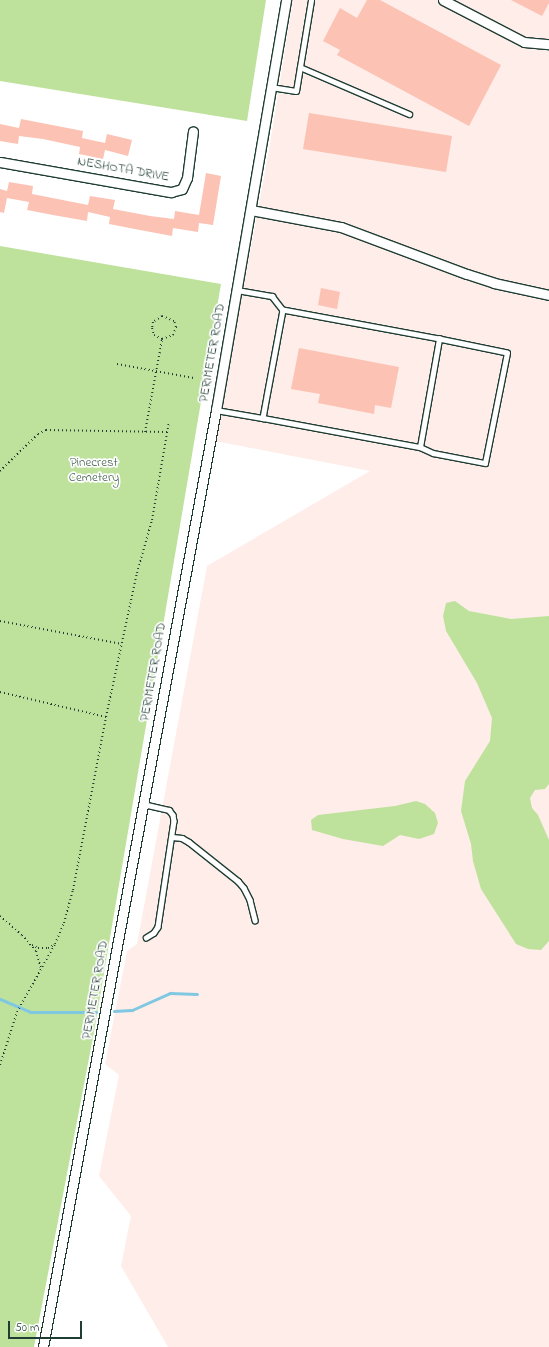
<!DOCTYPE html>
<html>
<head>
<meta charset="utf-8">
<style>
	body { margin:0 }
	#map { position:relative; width:549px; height:1347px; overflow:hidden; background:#fff; font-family:"Indie Flower",sans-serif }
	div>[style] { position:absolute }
	.built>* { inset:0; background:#feede8 }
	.green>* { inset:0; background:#bee29c }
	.stream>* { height:3px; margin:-1.5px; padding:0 1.5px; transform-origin:1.5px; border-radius:1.5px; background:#80c8e1 }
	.building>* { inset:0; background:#fcc2b3 }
	.path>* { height:2px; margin-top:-1px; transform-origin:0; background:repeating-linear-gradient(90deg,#1f3d34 0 1px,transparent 0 4px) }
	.roads { filter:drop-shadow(1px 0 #1f3d34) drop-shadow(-1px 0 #1f3d34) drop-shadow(0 1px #1f3d34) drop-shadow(0 -1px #1f3d34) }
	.lane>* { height:4.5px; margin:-2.25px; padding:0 2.25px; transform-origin:2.25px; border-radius:2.25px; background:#fff }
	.street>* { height:9px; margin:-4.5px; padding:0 4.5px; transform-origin:4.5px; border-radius:4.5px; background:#fff }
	span { translate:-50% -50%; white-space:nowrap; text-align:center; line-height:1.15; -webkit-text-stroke:3.5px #fff; paint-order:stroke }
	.street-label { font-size:13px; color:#1f3d34 }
	.park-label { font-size:13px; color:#3f5e49 }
	.scale { position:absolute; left:8px; top:1321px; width:74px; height:18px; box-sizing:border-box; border:2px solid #1f3d34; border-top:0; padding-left:5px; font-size:12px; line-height:14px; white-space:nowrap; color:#1f3d34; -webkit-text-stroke:3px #fff; paint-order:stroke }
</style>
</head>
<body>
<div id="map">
	<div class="built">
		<div style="clip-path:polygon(293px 0,549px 0,549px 1347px,168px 1347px,121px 1266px,131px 1216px,99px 1176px,119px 1075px,105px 1064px,127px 951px,137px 944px,207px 566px,370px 471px,215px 441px,269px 150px)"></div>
	</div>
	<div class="green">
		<div style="clip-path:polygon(0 0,266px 0,247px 121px,0 81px)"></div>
		<div style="clip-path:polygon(0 246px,221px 284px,94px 1032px,34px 1347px,0 1347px)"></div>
		<div style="clip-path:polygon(455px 601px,469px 611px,511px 619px,549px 616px,549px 784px,545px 789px,535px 790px,530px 798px,532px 808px,538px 815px,549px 840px,549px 941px,541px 950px,528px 949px,516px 944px,481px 889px,473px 861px,471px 844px,461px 811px,465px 781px,490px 741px,492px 718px,477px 683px,446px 631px,443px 616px,446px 603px)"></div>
		<div style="clip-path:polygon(416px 801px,425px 804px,435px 813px,438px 823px,434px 834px,419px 839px,400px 835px,383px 846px,343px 839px,312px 830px,311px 820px,318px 815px,395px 806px)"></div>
	</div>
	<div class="stream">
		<div style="left:0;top:999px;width:33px;rotate:23deg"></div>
		<div style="left:30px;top:1012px;width:66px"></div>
		<div style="left:114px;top:1011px;width:18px;rotate:-3deg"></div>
		<div style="left:132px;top:1010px;width:42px;rotate:-24.1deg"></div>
		<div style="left:170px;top:993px;width:27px;rotate:2deg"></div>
	</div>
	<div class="building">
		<div style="clip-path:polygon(367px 0,380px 0,501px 65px,469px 126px,337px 55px,340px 50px,323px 41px,340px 8px,357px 18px)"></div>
		<div style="clip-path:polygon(511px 0,549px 0,549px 3px,542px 16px)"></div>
		<div style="clip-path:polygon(309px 113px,452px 136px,446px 172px,303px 149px)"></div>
		<div style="clip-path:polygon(21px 119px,83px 131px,82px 138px,105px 143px,107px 134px,132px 140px,128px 156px,105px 150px,103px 159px,79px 154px,80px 147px,43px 139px,19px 136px,18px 144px,0 141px,0 124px,19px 128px)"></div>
		<div style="clip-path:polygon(206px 173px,221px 176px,213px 225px,199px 223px,198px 232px,173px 228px,172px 236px,140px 230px,109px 224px,110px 217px,88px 212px,87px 221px,53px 215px,27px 210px,29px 202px,7px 198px,4px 213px,0 212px,0 189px,7px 191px,9px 182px,33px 186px,32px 194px,88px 205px,90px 196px,115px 200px,113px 209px,150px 216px,174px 219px,175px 211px,199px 215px)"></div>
		<div style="clip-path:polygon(321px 288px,340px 292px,337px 309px,318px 305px)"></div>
		<div style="clip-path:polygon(299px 348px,399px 367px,391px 408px,375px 405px,374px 414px,318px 403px,320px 394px,291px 389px)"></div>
	</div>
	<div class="path">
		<div style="left:117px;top:364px;width:78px;rotate:10.3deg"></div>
		<div style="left:145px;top:432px;width:95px;rotate:-79.6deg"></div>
		<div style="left:162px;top:339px;width:12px;rotate:-20deg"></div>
		<div style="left:173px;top:335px;width:9px;rotate:-69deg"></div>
		<div style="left:176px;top:327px;width:6px;rotate:-108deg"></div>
		<div style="left:174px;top:321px;width:13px;rotate:-157deg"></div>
		<div style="left:162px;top:316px;width:11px;rotate:146deg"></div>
		<div style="left:153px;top:322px;width:6px;rotate:99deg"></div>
		<div style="left:152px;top:328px;width:7px;rotate:74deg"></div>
		<div style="left:154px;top:335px;width:9px;rotate:27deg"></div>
		<div style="left:0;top:471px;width:53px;rotate:-44.2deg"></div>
		<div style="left:38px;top:434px;width:9px;rotate:-27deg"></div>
		<div style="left:46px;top:430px;width:121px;rotate:0.9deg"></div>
		<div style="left:0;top:621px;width:124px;rotate:10.7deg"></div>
		<div style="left:0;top:692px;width:109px;rotate:13.3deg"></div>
		<div style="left:0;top:916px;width:29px;rotate:41deg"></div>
		<div style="left:22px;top:935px;width:21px;rotate:49deg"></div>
		<div style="left:36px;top:951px;width:19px;rotate:74deg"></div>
		<div style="left:32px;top:945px;width:7px;rotate:27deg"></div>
		<div style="left:38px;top:948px;width:10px"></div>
		<div style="left:48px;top:948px;width:7px;rotate:-27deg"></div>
		<div style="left:0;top:1065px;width:56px;rotate:-72.2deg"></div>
		<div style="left:17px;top:1012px;width:78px;rotate:-60.8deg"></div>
		<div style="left:55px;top:944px;width:23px;rotate:-67deg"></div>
		<div style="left:64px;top:923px;width:34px;rotate:-75deg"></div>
		<div style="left:73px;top:890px;width:176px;rotate:-79.2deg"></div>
		<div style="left:106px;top:717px;width:147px;rotate:-77.9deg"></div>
		<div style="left:137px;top:573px;width:55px;rotate:-74.2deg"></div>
		<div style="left:152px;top:520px;width:99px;rotate:-80.2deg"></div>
	</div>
	<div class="roads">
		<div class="lane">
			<div style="left:300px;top:67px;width:119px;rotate:23.3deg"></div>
			<div style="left:271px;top:87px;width:25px;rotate:9deg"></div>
			<div style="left:296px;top:91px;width:92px;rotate:-80.6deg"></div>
			<div style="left:237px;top:290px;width:36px;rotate:10deg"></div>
			<div style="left:272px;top:296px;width:18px;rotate:52deg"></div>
			<div style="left:216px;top:410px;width:48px;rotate:9.7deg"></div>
			<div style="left:420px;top:447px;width:110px;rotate:-80deg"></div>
			<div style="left:439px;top:339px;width:159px;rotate:-169.5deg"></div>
			<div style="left:283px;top:310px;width:110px;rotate:100.5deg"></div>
			<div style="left:263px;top:418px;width:160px;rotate:10.5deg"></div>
			<div style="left:420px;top:447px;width:14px;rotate:25deg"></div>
			<div style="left:433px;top:453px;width:53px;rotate:10.9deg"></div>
			<div style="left:485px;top:463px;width:112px;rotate:-78.7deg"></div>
			<div style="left:507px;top:353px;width:69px;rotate:-168.4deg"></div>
			<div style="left:143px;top:804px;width:27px;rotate:13deg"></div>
			<div style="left:169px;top:810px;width:6px;rotate:51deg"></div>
			<div style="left:173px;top:815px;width:6px;rotate:81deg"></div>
			<div style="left:174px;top:821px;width:107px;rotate:98.6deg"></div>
			<div style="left:158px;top:927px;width:7px;rotate:124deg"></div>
			<div style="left:154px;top:933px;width:9px;rotate:148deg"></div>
			<div style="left:172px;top:837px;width:10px;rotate:6deg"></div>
			<div style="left:182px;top:838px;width:8px;rotate:30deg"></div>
			<div style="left:189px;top:842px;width:63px;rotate:38.5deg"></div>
			<div style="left:238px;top:881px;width:9px;rotate:49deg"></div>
			<div style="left:244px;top:888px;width:13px;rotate:63deg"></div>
			<div style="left:250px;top:900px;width:21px;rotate:76deg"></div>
		</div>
		<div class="street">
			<div style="left:443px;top:0;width:91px;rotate:27.4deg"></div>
			<div style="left:524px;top:42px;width:25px;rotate:5deg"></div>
			<div style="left:0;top:162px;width:174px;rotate:10deg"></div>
			<div style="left:171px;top:192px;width:11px;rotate:-15deg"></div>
			<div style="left:182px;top:189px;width:12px;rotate:-66deg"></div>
			<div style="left:187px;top:178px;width:47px;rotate:-82.7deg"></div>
			<div style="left:251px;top:210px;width:92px;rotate:10.7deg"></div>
			<div style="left:341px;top:227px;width:134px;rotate:20.5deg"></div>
			<div style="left:467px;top:274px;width:28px;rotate:18deg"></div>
			<div style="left:494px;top:283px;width:56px;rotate:12.3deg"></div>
			<div style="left:43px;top:1347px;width:953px;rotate:-79.54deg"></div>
			<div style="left:216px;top:410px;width:416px;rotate:-80.3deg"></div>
		</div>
	</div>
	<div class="street-label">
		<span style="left:123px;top:170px;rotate:10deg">NESHOTA DRIVE</span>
		<span style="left:213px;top:353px;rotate:-80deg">PERIMETER ROAD</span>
		<span style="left:154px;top:672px;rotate:-80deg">PERIMETER ROAD</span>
		<span style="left:96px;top:990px;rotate:-80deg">PERIMETER ROAD</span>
	</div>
	<div class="park-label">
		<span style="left:94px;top:471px">Pinecrest<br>Cemetery</span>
	</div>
	<div class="scale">50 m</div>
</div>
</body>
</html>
